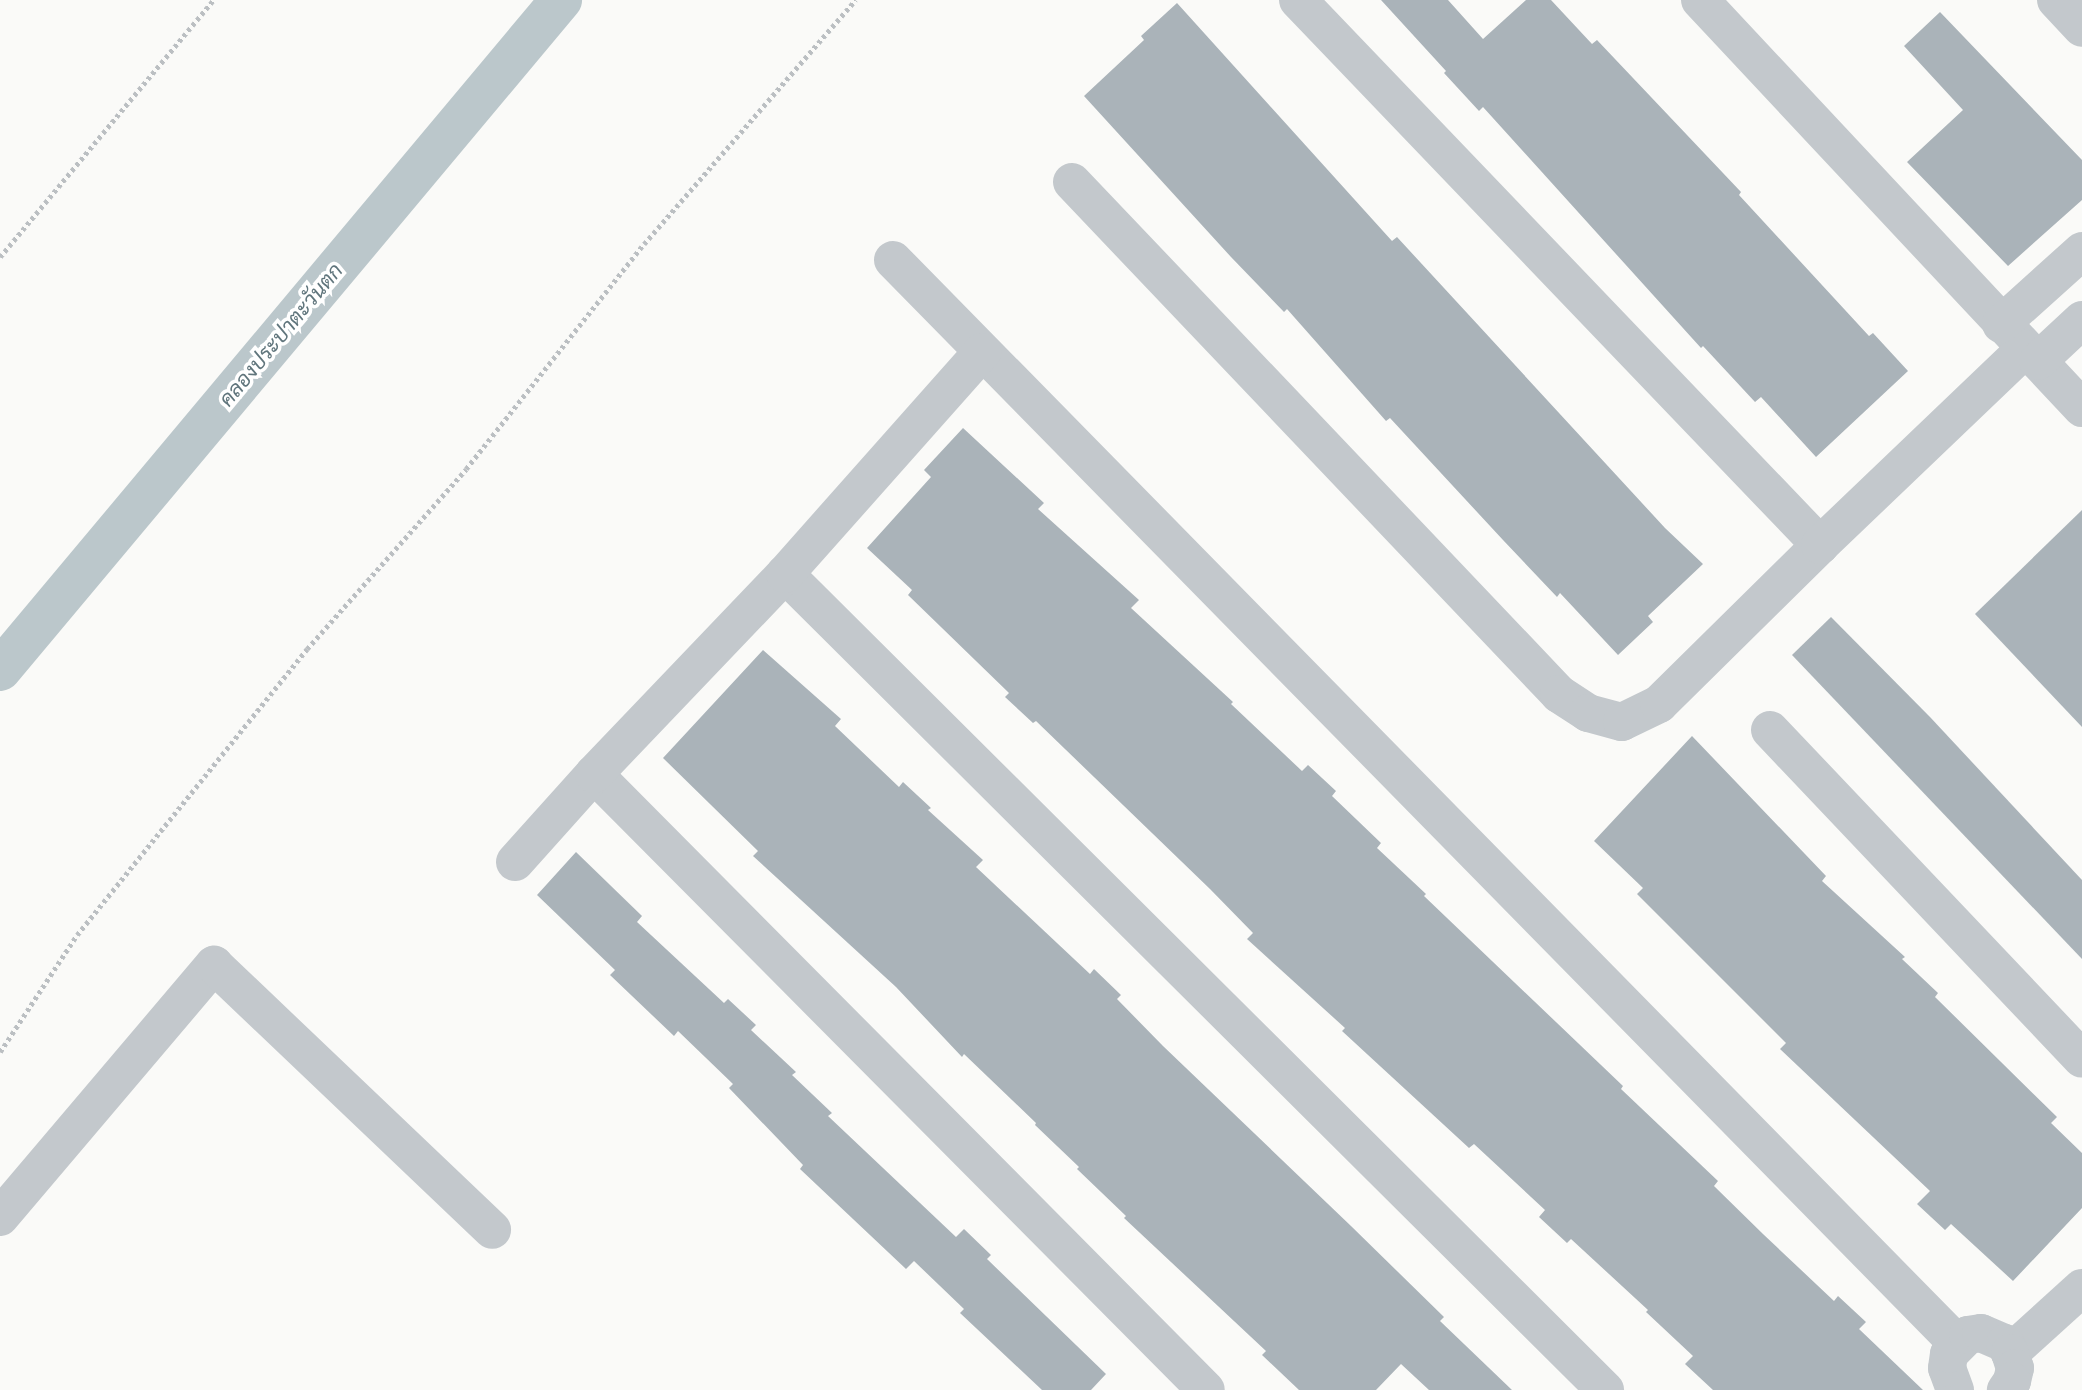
<!DOCTYPE html>
<html>
<head>
<meta charset="utf-8">
<style>
	body { margin:0 }
	#map { position:relative; width:2082px; height:1390px; overflow:hidden; background:#fafaf8; font-family:Poppins,Sarabun,sans-serif }
	div>[style] { position:absolute }
	.canal>* { height:42px; margin:-21px; padding:0 21px; transform-origin:21px; border-radius:21px; background:#bbc7cb }
	.building>* { inset:0; background:#aab3b9 }
	.path>* { height:4.5px; margin-top:-2.25px; transform-origin:0; background:repeating-linear-gradient(90deg,#bbbfc2 0 3.5px,transparent 0 7px) }
	.minor>* { height:38px; margin:-19px; padding:0 19px; transform-origin:19px; border-radius:19px; background:#c3c8cc }
	span { translate:-50% -50%; white-space:nowrap; text-align:center; line-height:1.15; -webkit-text-stroke:7px #fff; paint-order:stroke }
	.water-label { font-size:21px; color:#60757c; font-style:italic }
</style>
</head>
<body>
<div id="map">
	<div class="canal">
		<div style="left:0;top:670px;width:874px;rotate:-50.06deg"></div>
	</div>
	<div class="building">
		<div style="clip-path:polygon(1381px 0,1448px 0,1483px 39px,1526px 0,1551px 0,1592px 44px,1597px 40px,1741px 192px,1739px 195px,1869px 336px,1873px 333px,1908px 371px,1816px 457px,1761px 397px,1755px 402px,1703px 346px,1701px 348px,1483px 107px,1479px 111px,1444px 73px,1446px 71px)"></div>
		<div style="clip-path:polygon(1177px 3px,1392px 241px,1397px 237px,1665px 528px,1703px 564px,1648px 616px,1653px 622px,1618px 655px,1560px 593px,1557px 597px,1503px 540px,1390px 418px,1386px 421px,1287px 309px,1284px 312px,1231px 257px,1084px 96px,1144px 40px,1141px 36px)"></div>
		<div style="clip-path:polygon(1940px 12px,2082px 160px,2082px 200px,2008px 266px,1907px 162px,1963px 110px,1904px 46px)"></div>
		<div style="clip-path:polygon(963px 428px,1044px 503px,1038px 509px,1139px 600px,1131px 608px,1233px 702px,1231px 704px,1302px 771px,1308px 765px,1336px 791px,1332px 796px,1381px 843px,1377px 848px,1426px 894px,1424px 896px,1623px 1086px,1621px 1089px,1718px 1181px,1714px 1186px,1763px 1234px,1834px 1301px,1838px 1296px,1866px 1322px,1859px 1329px,1923px 1390px,1713px 1390px,1685px 1364px,1693px 1356px,1646px 1312px,1648px 1310px,1571px 1239px,1567px 1243px,1539px 1217px,1545px 1210px,1474px 1144px,1469px 1148px,1342px 1031px,1345px 1028px,1247px 939px,1253px 933px,1210px 889px,1036px 721px,1033px 723px,1005px 697px,1009px 693px,908px 595px,912px 590px,867px 548px,931px 477px,924px 470px)"></div>
		<div style="clip-path:polygon(2082px 510px,2082px 727px,1975px 614px)"></div>
		<div style="clip-path:polygon(1831px 617px,1930px 717px,2082px 880px,2082px 959px,1792px 655px)"></div>
		<div style="clip-path:polygon(763px 650px,841px 719px,835px 726px,899px 787px,903px 782px,931px 808px,928px 810px,983px 860px,976px 867px,1090px 974px,1094px 969px,1121px 995px,1117px 999px,1163px 1046px,1351px 1226px,1444px 1317px,1440px 1321px,1512px 1390px,1429px 1390px,1401px 1364px,1376px 1390px,1299px 1390px,1262px 1355px,1266px 1351px,1124px 1218px,1126px 1216px,1077px 1169px,1079px 1167px,1035px 1125px,1036px 1123px,964px 1054px,962px 1057px,896px 987px,753px 856px,758px 851px,663px 758px)"></div>
		<div style="clip-path:polygon(1692px 736px,1826px 876px,1822px 881px,1905px 957px,1902px 959px,1938px 993px,1935px 997px,2057px 1117px,2051px 1123px,2082px 1153px,2082px 1208px,2013px 1281px,1951px 1224px,1945px 1230px,1917px 1204px,1930px 1191px,1780px 1049px,1786px 1043px,1637px 894px,1643px 888px,1594px 841px)"></div>
		<div style="clip-path:polygon(576px 852px,642px 916px,637px 922px,724px 1003px,728px 999px,756px 1025px,751px 1030px,796px 1072px,792px 1075px,832px 1113px,828px 1116px,956px 1237px,964px 1229px,991px 1255px,987px 1259px,1106px 1374px,1091px 1390px,1042px 1390px,960px 1313px,964px 1309px,914px 1261px,906px 1269px,800px 1169px,803px 1165px,729px 1088px,733px 1084px,678px 1031px,674px 1036px,610px 975px,615px 970px,537px 895px)"></div>
	</div>
	<div class="path">
		<div style="left:0;top:257px;width:334px;rotate:-50.3deg"></div>
		<div style="left:0;top:1052px;width:140px;rotate:-56.7deg"></div>
		<div style="left:77px;top:935px;width:367px;rotate:-51.2deg"></div>
		<div style="left:307px;top:649px;width:240px;rotate:-48.5deg"></div>
		<div style="left:466px;top:469px;width:287px;rotate:-51.7deg"></div>
		<div style="left:644px;top:244px;width:323px;rotate:-49.1deg"></div>
	</div>
	<div class="minor">
		<div style="left:1298px;top:0;width:755px;rotate:46.23deg"></div>
		<div style="left:1700px;top:0;width:559px;rotate:46.89deg"></div>
		<div style="left:2056px;top:0;width:38px;rotate:47deg"></div>
		<div style="left:1072px;top:182px;width:707px;rotate:46.43deg"></div>
		<div style="left:1559px;top:694px;width:35px;rotate:33deg"></div>
		<div style="left:1588px;top:713px;width:35px;rotate:15deg"></div>
		<div style="left:1622px;top:722px;width:41px;rotate:-25.9deg"></div>
		<div style="left:1659px;top:704px;width:226px;rotate:-44.6deg"></div>
		<div style="left:1820px;top:545px;width:284px;rotate:-43.7deg"></div>
		<div style="left:893px;top:260px;width:1518px;rotate:45.51deg"></div>
		<div style="left:2001px;top:324px;width:109px;rotate:-42deg"></div>
		<div style="left:2038px;top:361px;width:60px;rotate:-43deg"></div>
		<div style="left:785px;top:574px;width:1157px;rotate:44.86deg"></div>
		<div style="left:1770px;top:730px;width:453px;rotate:46.5deg"></div>
		<div style="left:594px;top:774px;width:868px;rotate:45.19deg"></div>
		<div style="left:515px;top:862px;width:118px;rotate:-48.1deg"></div>
		<div style="left:594px;top:774px;width:277px;rotate:-46.3deg"></div>
		<div style="left:785px;top:574px;width:297px;rotate:-48.4deg"></div>
		<div style="left:0;top:1217px;width:331px;rotate:-49.7deg"></div>
		<div style="left:214px;top:965px;width:384px;rotate:43.6deg"></div>
		<div style="left:2010px;top:1353px;width:97px;rotate:-42.1deg"></div>
		<div style="left:1955px;top:1390px;width:23px;rotate:-110deg"></div>
		<div style="left:1947px;top:1368px;width:14px;rotate:-82deg"></div>
		<div style="left:1949px;top:1354px;width:27px;rotate:-45deg"></div>
		<div style="left:1968px;top:1335px;width:13px;rotate:-9deg"></div>
		<div style="left:1981px;top:1333px;width:26px;rotate:23deg"></div>
		<div style="left:2005px;top:1343px;width:11px;rotate:63deg"></div>
		<div style="left:2010px;top:1353px;width:16px;rotate:72deg"></div>
		<div style="left:2015px;top:1368px;width:13px;rotate:103deg"></div>
		<div style="left:2012px;top:1381px;width:11px;rotate:124deg"></div>
	</div>
	<div class="water-label">
		<span style="left:281px;top:335px;rotate:-50deg">คลองประปาตะวันตก</span>
	</div>
</div>
</body>
</html>
